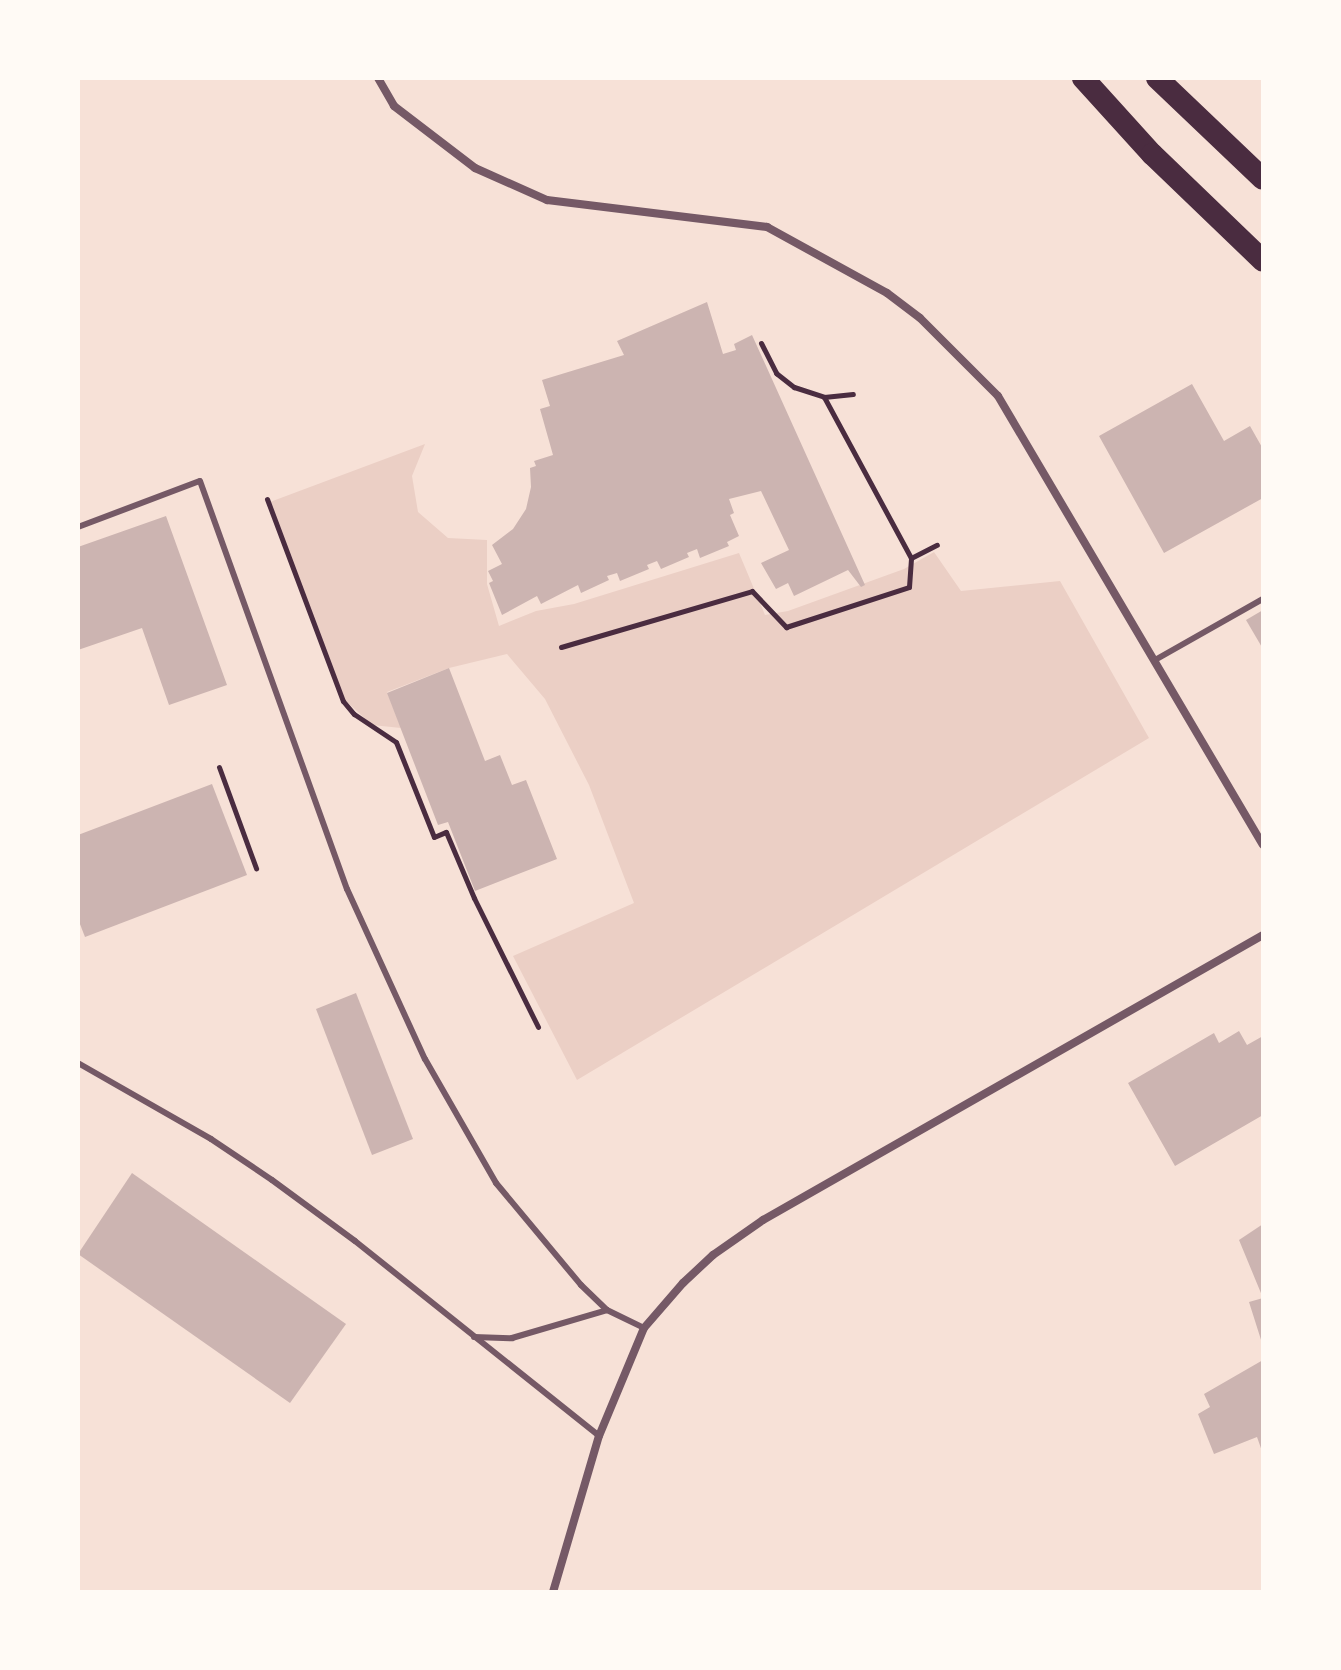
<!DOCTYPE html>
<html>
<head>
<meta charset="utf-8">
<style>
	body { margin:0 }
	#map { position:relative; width:1341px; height:1670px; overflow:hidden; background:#f7e1d7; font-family:"Nunito Sans",sans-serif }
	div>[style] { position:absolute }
	.green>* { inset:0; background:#ebcfc5 }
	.building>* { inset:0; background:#ccb4b1 }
	.path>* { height:5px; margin:-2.5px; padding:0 2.5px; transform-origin:2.5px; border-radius:2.5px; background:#4a2c40 }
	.service>* { height:6px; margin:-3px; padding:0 3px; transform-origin:3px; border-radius:3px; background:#755966 }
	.minor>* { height:8px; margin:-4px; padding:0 4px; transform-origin:4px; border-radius:4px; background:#755966 }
	.trunk>* { height:22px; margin:-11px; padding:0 11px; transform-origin:11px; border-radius:11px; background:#4a2c40 }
	span { translate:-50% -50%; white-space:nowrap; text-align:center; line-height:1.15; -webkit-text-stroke:7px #fffaf5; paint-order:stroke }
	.frame { position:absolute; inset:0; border:80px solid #fffaf5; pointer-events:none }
</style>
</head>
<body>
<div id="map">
	<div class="green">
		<div style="clip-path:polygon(425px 444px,412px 476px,418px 512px,448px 538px,487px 540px,487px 584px,499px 626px,536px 611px,574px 604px,739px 553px,765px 615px,788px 611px,904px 569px,934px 552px,961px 591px,1060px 581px,1149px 738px,577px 1080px,513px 956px,634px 903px,589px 785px,545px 699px,507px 654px,449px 668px,387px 692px,401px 728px,372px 725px,345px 700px,270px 502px)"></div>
	</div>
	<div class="building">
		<div style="clip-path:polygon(707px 302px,723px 354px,736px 350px,734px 344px,752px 335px,865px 585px,861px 587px,848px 570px,794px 596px,788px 583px,776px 589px,761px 563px,789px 550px,761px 491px,729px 499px,734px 513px,730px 515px,739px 536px,727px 542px,729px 546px,700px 558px,697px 549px,687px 553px,689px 557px,661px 569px,657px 561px,647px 565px,649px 569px,620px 581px,617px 573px,607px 576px,609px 580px,581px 593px,578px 585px,541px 604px,537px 596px,502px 615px,489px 583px,493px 581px,488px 571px,502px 564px,492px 545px,513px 529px,526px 509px,531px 487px,530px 468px,536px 466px,534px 461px,553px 455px,540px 409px,550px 406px,542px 380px,624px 355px,617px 341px)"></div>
		<div style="clip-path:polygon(1192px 384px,1224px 441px,1250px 426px,1263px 449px,1263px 498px,1164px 553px,1099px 436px)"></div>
		<div style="clip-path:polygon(166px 516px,227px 685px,169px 705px,142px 628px,78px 650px,78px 547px)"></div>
		<div style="clip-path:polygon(1263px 610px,1263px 649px,1246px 620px)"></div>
		<div style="clip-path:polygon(449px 668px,485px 761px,500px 755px,512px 785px,526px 780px,557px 859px,475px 891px,448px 822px,438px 825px,387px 693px)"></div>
		<div style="clip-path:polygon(212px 784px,247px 875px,85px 937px,78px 919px,78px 835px)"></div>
		<div style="clip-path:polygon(356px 993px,413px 1139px,372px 1155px,316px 1009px)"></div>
		<div style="clip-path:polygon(1239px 1031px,1247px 1045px,1263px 1036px,1263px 1115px,1175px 1166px,1128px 1083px,1214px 1033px,1219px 1043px)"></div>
		<div style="clip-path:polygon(132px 1173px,346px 1324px,290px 1403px,78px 1254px)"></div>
		<div style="clip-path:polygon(1263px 1224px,1263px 1342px,1262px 1343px,1249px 1302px,1263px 1298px,1239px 1240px)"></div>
		<div style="clip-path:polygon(1263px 1360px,1263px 1454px,1257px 1437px,1214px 1454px,1198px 1414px,1210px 1407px,1204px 1394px)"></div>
	</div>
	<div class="path">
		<div style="left:761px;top:343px;width:34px;rotate:63deg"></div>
		<div style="left:776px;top:373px;width:23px;rotate:38deg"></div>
		<div style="left:794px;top:387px;width:32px;rotate:18deg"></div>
		<div style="left:824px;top:397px;width:29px;rotate:-6deg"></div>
		<div style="left:824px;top:397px;width:183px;rotate:61.6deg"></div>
		<div style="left:911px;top:558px;width:29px;rotate:-27deg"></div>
		<div style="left:267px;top:499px;width:216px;rotate:69.4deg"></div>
		<div style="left:343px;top:701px;width:17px;rotate:50deg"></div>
		<div style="left:354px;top:714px;width:50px;rotate:33.7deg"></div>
		<div style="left:396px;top:742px;width:102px;rotate:68.2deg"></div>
		<div style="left:434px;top:837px;width:13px;rotate:-23deg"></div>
		<div style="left:446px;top:832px;width:72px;rotate:67deg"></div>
		<div style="left:474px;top:898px;width:144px;rotate:63.6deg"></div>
		<div style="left:561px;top:647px;width:199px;rotate:-16.3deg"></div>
		<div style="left:752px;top:591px;width:50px;rotate:46.6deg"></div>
		<div style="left:786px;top:627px;width:129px;rotate:-18deg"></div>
		<div style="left:909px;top:587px;width:29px;rotate:-86deg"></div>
		<div style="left:219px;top:767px;width:108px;rotate:69.9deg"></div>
	</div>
	<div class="service">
		<div style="left:78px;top:527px;width:130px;rotate:-20.7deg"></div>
		<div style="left:200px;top:481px;width:434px;rotate:70.2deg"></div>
		<div style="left:347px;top:889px;width:187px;rotate:65.4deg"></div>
		<div style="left:425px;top:1059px;width:143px;rotate:60.2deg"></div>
		<div style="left:496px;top:1183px;width:133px;rotate:50.2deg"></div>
		<div style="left:581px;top:1285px;width:36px;rotate:44deg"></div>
		<div style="left:607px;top:1310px;width:41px;rotate:25.9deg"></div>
		<div style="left:1155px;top:660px;width:124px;rotate:-29.5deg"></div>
		<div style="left:78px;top:1063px;width:153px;rotate:29.7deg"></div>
		<div style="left:211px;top:1139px;width:73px;rotate:33.9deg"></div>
		<div style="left:272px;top:1180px;width:103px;rotate:36.3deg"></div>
		<div style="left:355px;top:1241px;width:312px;rotate:38.6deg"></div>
		<div style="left:474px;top:1337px;width:38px;rotate:2deg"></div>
		<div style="left:512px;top:1338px;width:99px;rotate:-16.4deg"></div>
	</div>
	<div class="minor">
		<div style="left:378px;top:78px;width:32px;rotate:60deg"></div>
		<div style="left:394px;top:106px;width:102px;rotate:37.4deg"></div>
		<div style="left:475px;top:168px;width:79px;rotate:24deg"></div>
		<div style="left:547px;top:200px;width:222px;rotate:7deg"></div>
		<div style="left:767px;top:227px;width:137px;rotate:28.8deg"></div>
		<div style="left:887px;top:293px;width:41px;rotate:37.1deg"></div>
		<div style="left:920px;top:318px;width:110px;rotate:45deg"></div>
		<div style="left:998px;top:396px;width:521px;rotate:59.45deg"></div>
		<div style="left:553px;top:1592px;width:163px;rotate:-73.6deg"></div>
		<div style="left:599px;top:1436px;width:117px;rotate:-67.4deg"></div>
		<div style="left:644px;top:1328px;width:60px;rotate:-49.1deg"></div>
		<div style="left:683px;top:1283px;width:41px;rotate:-43deg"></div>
		<div style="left:713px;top:1255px;width:61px;rotate:-35deg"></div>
		<div style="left:763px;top:1220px;width:576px;rotate:-29.68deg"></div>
	</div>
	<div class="trunk">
		<div style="left:1083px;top:78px;width:103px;rotate:47.8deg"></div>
		<div style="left:1152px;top:154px;width:154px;rotate:43.9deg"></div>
		<div style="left:1157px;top:78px;width:146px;rotate:43.6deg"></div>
	</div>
	<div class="frame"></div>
</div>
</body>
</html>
